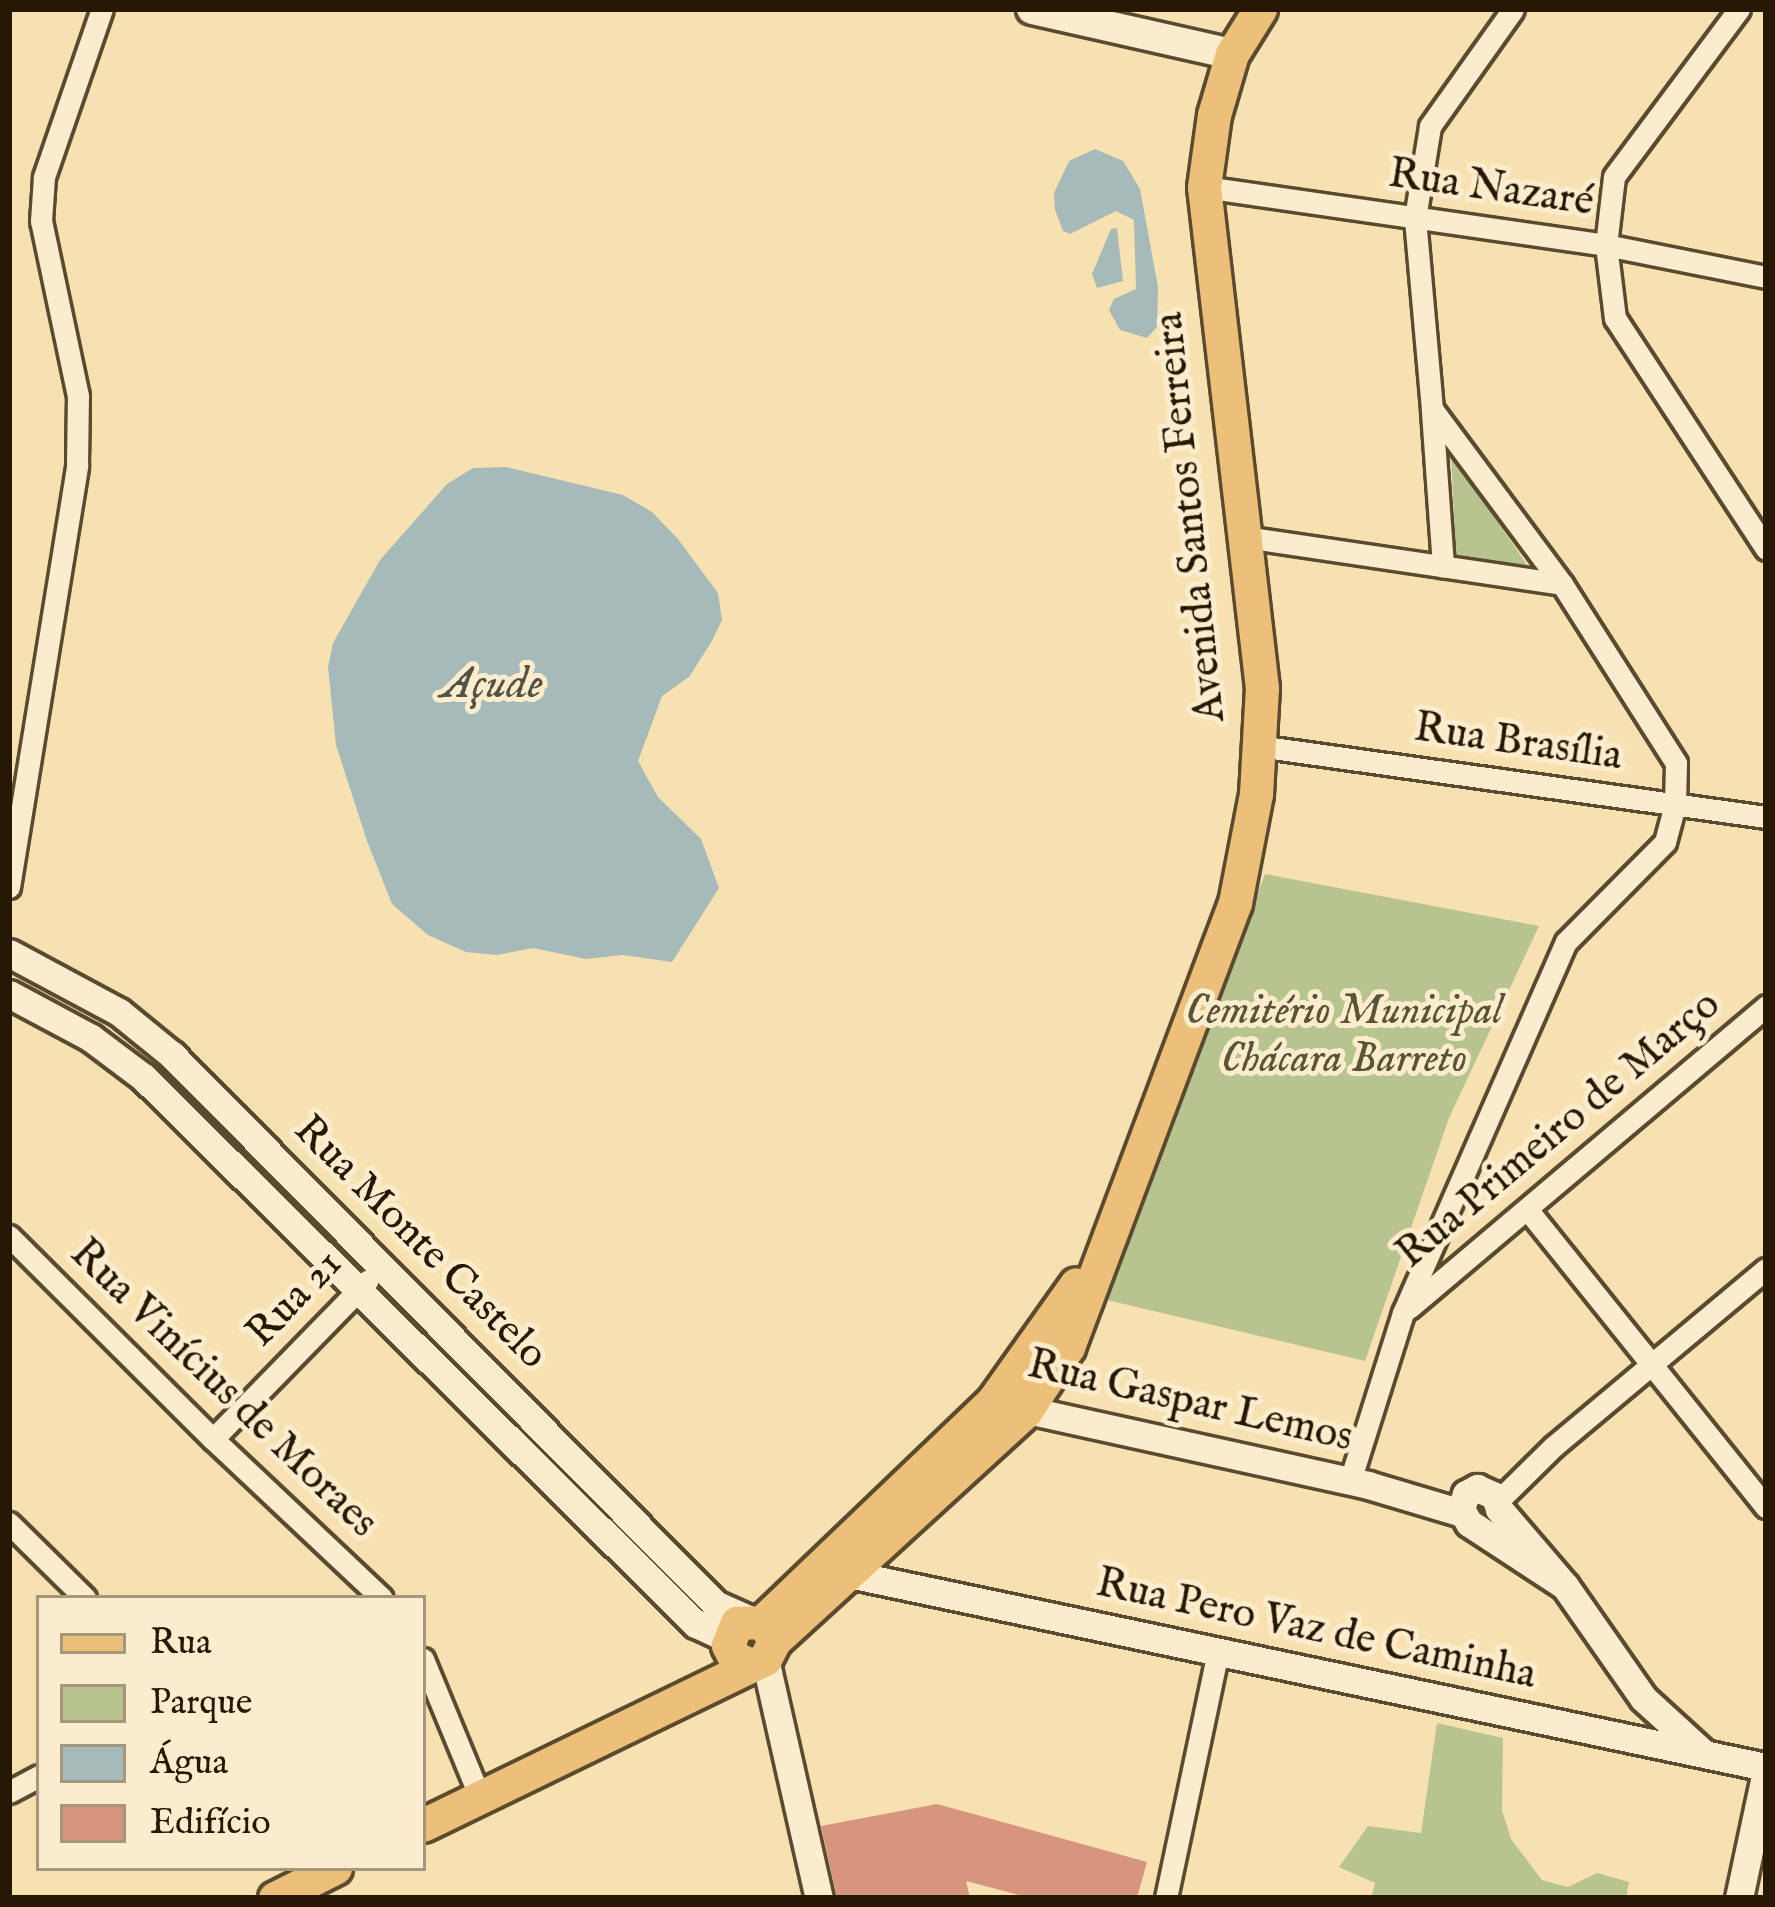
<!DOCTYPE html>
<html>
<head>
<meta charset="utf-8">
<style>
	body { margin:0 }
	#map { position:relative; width:1775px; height:1907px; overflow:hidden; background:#f8e1b1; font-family:"IM FELL English",serif }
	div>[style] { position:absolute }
	.green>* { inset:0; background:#b8c48f }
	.water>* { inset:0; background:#a5bab9 }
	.building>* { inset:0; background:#d79580 }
	.roads { filter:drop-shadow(3px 0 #5a4a2f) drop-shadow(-3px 0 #5a4a2f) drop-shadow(0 3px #5a4a2f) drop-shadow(0 -3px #5a4a2f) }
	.minor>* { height:21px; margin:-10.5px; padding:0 10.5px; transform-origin:10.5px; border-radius:10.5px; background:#faeccc }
	.tertiary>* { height:27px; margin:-13.5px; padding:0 13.5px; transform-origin:13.5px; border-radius:13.5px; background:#faeccc }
	.secondary>* { height:30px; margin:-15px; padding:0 15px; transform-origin:15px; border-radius:15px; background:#faeccc }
	.primary>* { height:33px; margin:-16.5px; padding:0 16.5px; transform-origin:16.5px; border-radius:16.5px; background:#ecc078 }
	span { translate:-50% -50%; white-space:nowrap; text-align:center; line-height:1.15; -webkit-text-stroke:10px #faeccc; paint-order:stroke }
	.street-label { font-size:42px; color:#261804 }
	.park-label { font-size:42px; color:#595435; font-style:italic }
	.water-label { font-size:45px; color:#525143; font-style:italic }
	.frame { position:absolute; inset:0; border:12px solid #261804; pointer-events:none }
	.legend { position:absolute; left:36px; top:1595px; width:390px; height:276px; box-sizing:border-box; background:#faeccc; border:3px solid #a5977c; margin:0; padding:15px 21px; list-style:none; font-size:36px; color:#261804 }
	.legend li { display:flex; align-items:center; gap:24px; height:60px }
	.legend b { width:60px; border:3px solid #a5977c }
</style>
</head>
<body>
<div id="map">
	<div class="green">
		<div style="clip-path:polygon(1451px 454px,1530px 569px,1456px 557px)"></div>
		<div style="clip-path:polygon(1265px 874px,1539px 926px,1449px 1118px,1365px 1361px,1107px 1300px)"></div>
		<div style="clip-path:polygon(1437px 1723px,1503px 1738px,1502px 1810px,1511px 1839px,1542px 1880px,1568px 1887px,1597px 1873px,1629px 1882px,1626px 1898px,1371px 1898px,1375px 1883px,1339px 1867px,1368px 1826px,1421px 1833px)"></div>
	</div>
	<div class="water">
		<div style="clip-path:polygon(1095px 149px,1123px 161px,1140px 189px,1158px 287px,1157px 327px,1147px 338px,1120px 330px,1109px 310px,1114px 299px,1136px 289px,1134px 220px,1116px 211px,1070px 234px,1063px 231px,1055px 210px,1054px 193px,1069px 161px)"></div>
		<div style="clip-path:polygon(1117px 228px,1123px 281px,1097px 288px,1092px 274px,1111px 229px)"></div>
		<div style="clip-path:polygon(506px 467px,623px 495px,652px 512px,678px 539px,718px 593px,722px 620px,712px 641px,689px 677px,662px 696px,638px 761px,658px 797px,701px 839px,719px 888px,672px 962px,623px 955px,586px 959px,533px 948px,497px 955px,466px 952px,428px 935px,392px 904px,367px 841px,336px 745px,328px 667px,333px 643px,380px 560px,447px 484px,473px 468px)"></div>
	</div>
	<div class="building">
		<div style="clip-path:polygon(937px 1804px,1147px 1862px,1137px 1898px,1030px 1898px,966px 1881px,970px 1898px,837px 1898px,821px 1826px)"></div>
	</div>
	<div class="roads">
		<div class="minor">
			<div style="left:1739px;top:9px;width:209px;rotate:126.7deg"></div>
			<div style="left:1614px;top:177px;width:68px;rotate:96.7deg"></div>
			<div style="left:1606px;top:245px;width:74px;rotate:83deg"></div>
			<div style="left:1615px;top:318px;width:276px;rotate:56.8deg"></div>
			<div style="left:1204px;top:187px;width:406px;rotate:8.2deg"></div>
			<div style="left:1606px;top:245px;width:163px;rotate:11.3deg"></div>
			<div style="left:1432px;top:412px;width:155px;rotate:85.9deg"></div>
			<div style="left:1244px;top:537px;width:321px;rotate:8.4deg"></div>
			<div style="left:1258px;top:746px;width:513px;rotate:7.96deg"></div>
			<div style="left:9px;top:887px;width:427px;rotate:-80.8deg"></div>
			<div style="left:77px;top:465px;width:69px;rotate:-89.2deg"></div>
			<div style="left:78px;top:396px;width:179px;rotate:-101.9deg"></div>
			<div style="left:41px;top:221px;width:44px;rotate:-86.1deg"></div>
			<div style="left:44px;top:177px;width:178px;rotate:-71deg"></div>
			<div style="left:1527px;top:1209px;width:382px;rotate:51.3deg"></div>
			<div style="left:9px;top:1236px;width:288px;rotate:44.9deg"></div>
			<div style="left:213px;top:1439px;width:232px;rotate:43.3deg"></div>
			<div style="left:1409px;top:1308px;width:468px;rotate:-40.2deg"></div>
			<div style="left:213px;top:1439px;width:221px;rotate:-45.7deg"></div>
			<div style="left:1350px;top:1481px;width:176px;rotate:-72.5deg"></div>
			<div style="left:1403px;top:1313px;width:405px;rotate:-66.3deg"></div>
			<div style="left:1566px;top:942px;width:141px;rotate:-45.3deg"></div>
			<div style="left:1665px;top:842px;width:39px;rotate:-75deg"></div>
			<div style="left:1675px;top:804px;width:41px;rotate:-88.6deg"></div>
			<div style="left:1676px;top:763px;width:212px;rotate:-122.5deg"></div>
			<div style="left:1562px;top:584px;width:218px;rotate:-126.6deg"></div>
			<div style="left:1432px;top:409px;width:192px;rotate:-95.1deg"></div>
			<div style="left:1415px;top:218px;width:93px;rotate:-80.7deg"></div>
			<div style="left:1430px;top:126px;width:143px;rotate:-54.6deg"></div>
			<div style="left:1498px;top:1501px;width:78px;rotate:-44.5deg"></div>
			<div style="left:1554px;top:1446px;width:276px;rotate:-39.9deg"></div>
			<div style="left:9px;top:1523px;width:107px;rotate:44.6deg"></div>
			<div style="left:423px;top:1659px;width:149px;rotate:67.6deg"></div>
			<div style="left:9px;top:1792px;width:34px;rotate:-28deg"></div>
			<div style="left:1166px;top:1898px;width:251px;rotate:-78.1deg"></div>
		</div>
		<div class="tertiary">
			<div style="left:9px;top:953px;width:125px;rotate:28.2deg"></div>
			<div style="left:119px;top:1012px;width:68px;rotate:39.1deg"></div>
			<div style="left:172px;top:1055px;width:772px;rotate:45.31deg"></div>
			<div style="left:715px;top:1604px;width:37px;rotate:24deg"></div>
			<div style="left:9px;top:994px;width:93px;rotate:28.2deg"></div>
			<div style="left:91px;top:1038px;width:65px;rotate:36.9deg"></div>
			<div style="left:143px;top:1077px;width:778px;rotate:44.69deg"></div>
			<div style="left:696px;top:1624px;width:35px;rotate:25deg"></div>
			<div style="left:1009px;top:1406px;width:368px;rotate:12.4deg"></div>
			<div style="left:1368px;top:1485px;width:98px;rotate:16.6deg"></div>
			<div style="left:849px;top:1574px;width:937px;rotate:11.89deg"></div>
			<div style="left:1565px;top:1586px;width:115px;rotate:-146.7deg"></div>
			<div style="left:1469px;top:1523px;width:16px;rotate:-120deg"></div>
			<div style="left:1461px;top:1509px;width:16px;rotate:-72deg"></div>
			<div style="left:1466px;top:1494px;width:13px;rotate:-29deg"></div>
			<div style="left:1477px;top:1488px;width:20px;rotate:24deg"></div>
			<div style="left:1495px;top:1496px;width:14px;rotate:73deg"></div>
			<div style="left:1499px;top:1509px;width:101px;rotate:49.4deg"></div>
			<div style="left:1565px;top:1586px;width:136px;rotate:55.1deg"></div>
			<div style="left:1643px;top:1698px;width:79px;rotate:42.4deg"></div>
			<div style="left:765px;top:1659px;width:245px;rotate:77.3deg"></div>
			<div style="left:1739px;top:1898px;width:130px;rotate:-78deg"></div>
		</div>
		<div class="secondary">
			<div style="left:1032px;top:9px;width:205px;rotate:12.7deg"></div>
		</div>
		<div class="primary">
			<div style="left:762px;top:1622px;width:320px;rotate:-43.7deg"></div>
			<div style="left:993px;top:1401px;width:143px;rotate:-54.6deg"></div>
			<div style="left:748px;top:1664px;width:16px;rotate:-153deg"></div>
			<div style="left:734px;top:1657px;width:13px;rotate:-117deg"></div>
			<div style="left:728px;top:1645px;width:24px;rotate:-68deg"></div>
			<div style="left:737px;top:1623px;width:25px;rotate:-2deg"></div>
			<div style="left:762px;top:1622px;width:19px;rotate:55deg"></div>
			<div style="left:423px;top:1825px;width:380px;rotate:-25.9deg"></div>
			<div style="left:765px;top:1659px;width:20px;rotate:-63deg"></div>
			<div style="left:774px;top:1641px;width:340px;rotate:-42.4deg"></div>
			<div style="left:1025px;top:1412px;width:78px;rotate:-56.5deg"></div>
			<div style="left:1068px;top:1347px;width:474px;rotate:-69.4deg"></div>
			<div style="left:1235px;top:903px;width:111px;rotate:-79.1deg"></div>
			<div style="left:1256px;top:794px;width:106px;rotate:-86.8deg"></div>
			<div style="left:1262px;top:688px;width:504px;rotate:-96.6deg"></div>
			<div style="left:1204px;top:187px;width:73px;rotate:-82.1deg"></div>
			<div style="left:1214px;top:115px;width:64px;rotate:-73.6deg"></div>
			<div style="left:1232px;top:54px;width:53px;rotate:-58.1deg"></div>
			<div style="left:275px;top:1898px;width:67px;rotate:-26.6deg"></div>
		</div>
	</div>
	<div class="street-label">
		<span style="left:1491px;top:189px;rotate:8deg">Rua Nazaré</span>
		<span style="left:1191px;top:517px;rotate:-96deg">Avenida Santos Ferreira</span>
		<span style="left:1518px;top:743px;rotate:8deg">Rua Brasília</span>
		<span style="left:1559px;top:1130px;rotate:-40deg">Rua Primeiro de Março</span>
		<span style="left:420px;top:1243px;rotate:45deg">Rua Monte Castelo</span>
		<span style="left:295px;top:1299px;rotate:-46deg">Rua 21</span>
		<span style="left:223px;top:1389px;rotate:44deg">Rua Vinícius de Moraes</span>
		<span style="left:1190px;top:1402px;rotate:13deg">Rua Gaspar Lemos</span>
		<span style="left:1316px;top:1630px;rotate:12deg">Rua Pero Vaz de Caminha</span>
	</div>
	<div class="park-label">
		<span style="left:1344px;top:1036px">Cemitério Municipal<br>Chácara Barreto</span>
	</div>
	<div class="water-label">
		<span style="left:492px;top:685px">Açude</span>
	</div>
	<div class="frame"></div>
	<ul class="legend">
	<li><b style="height:15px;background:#ecc078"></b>Rua</li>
	<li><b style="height:33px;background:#b8c48f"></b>Parque</li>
	<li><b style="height:33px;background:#a5bab9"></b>Água</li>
	<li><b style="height:33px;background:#d79580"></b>Edifício</li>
	</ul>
</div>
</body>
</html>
